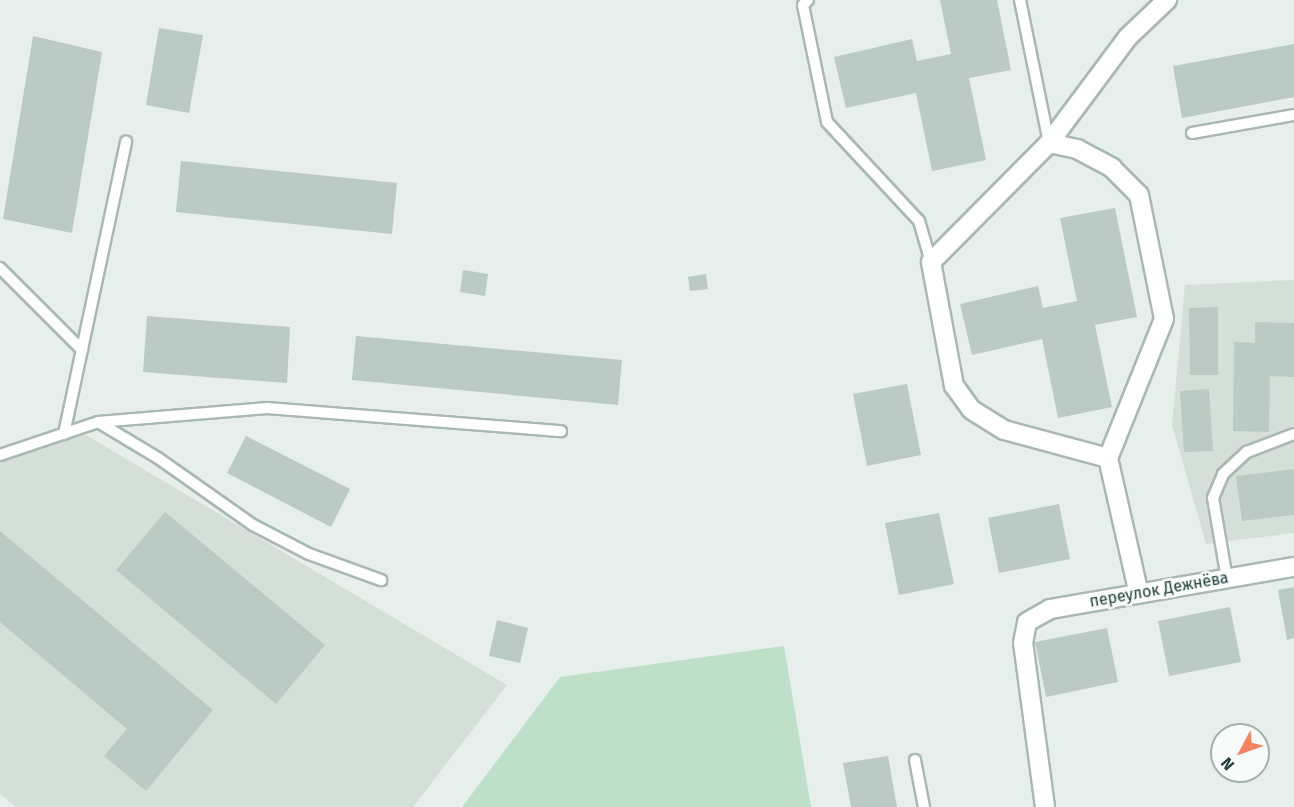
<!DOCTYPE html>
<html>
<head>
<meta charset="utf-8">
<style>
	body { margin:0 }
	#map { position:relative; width:1294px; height:807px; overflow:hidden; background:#e6efeb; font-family:"Fira Sans",sans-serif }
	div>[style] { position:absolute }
	.built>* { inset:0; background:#d4dfda }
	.green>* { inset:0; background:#bfe0c8 }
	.building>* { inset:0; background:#bbcac4 }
	.roads { filter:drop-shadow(2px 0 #a8b8b2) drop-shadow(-2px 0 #a8b8b2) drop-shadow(0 2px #a8b8b2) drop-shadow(0 -2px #a8b8b2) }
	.lane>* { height:10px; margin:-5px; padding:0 5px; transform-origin:5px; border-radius:5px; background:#fff }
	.street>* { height:18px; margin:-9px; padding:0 9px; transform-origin:9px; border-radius:9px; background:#fff }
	span { translate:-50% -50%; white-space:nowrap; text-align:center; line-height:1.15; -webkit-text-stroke:5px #f7fbf9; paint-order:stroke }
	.street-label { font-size:16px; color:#24423a }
	.north { position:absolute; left:1210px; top:723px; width:60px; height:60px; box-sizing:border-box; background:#f7fbf9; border:2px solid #a3b1ad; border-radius:50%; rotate:229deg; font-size:16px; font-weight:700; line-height:24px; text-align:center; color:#24423a }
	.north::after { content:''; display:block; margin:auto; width:21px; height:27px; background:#f4845f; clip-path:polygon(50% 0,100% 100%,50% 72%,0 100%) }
</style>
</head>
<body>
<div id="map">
	<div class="built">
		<div style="clip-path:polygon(1294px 280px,1294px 533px,1206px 544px,1172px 425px,1185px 285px)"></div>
		<div style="clip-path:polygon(86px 435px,507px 685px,413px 807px,16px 807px,0 794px,0 456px)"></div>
	</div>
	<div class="green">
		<div style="clip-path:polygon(784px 646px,811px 807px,462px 807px,560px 677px)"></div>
	</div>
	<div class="building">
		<div style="clip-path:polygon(940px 0,997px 0,1011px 70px,969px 78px,986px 160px,932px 171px,916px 93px,846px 108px,834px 57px,912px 39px,917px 61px,951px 54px)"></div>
		<div style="clip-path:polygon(159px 28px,203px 35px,189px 113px,146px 105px)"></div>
		<div style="clip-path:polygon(33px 36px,102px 52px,72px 233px,3px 219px)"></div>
		<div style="clip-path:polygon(1294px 44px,1294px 97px,1182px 118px,1173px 66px)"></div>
		<div style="clip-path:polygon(181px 161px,397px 183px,392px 234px,176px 212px)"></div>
		<div style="clip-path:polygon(1115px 208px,1137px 317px,1095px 325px,1112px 407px,1058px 418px,1042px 339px,972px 355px,960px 304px,1038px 286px,1043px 308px,1077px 301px,1060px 218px)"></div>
		<div style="clip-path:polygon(463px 270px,488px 274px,485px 296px,460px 292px)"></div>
		<div style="clip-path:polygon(706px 274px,708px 289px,690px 291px,688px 277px)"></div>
		<div style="clip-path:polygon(1218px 307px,1218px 375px,1190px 375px,1189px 308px)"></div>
		<div style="clip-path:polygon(147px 316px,290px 327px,287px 383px,143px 372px)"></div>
		<div style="clip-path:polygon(1255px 322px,1294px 323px,1294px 377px,1270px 376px,1269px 432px,1233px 431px,1234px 342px,1255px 343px)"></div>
		<div style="clip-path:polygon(356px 336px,622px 360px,618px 405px,352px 380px)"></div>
		<div style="clip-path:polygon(907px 384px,921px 455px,867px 466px,853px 394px)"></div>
		<div style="clip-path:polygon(1209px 389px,1213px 451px,1184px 452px,1180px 391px)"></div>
		<div style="clip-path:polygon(246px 436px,350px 489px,331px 527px,227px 473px)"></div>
		<div style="clip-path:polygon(1294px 469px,1294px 515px,1242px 521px,1236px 476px)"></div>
		<div style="clip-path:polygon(1059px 504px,1070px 559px,999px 573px,988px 518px)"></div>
		<div style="clip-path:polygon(165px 512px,325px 645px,276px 704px,116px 570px)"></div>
		<div style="clip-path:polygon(939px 513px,954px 584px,899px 595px,885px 523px)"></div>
		<div style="clip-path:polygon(0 531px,213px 710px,146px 791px,104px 756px,127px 729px,0 622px)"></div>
		<div style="clip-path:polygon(1294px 587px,1294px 638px,1287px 640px,1278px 590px)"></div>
		<div style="clip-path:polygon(1230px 607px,1241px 662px,1169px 676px,1158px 621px)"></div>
		<div style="clip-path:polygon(497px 620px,528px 628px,520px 663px,489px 656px)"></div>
		<div style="clip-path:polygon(1107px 628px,1118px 682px,1046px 697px,1035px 642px)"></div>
		<div style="clip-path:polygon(888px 756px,897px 807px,851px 807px,843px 763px)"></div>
	</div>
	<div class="roads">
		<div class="lane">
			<div style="left:808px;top:0;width:7px;rotate:135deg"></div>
			<div style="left:803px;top:5px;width:119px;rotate:78.4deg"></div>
			<div style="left:827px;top:122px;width:135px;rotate:47.1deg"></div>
			<div style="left:919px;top:221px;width:43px;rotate:73.7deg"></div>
			<div style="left:1020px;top:0;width:146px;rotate:78.5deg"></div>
			<div style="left:1192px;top:133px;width:104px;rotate:-10deg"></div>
			<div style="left:0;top:268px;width:116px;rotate:45deg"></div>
			<div style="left:98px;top:422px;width:70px;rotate:31deg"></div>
			<div style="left:158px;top:458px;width:116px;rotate:35.2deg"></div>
			<div style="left:253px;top:525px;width:63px;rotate:27.4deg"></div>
			<div style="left:309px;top:554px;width:77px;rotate:19.9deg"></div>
			<div style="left:64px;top:434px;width:299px;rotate:-78deg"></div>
			<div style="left:0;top:455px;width:103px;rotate:-18.6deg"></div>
			<div style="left:98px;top:422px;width:170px;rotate:-4.7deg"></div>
			<div style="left:267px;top:408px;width:295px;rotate:4.5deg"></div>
			<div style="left:1227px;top:579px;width:82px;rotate:-99.8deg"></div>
			<div style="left:1213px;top:498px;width:26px;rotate:-67deg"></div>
			<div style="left:1223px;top:474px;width:33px;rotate:-43deg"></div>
			<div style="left:1247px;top:452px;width:50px;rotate:-21deg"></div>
			<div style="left:915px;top:760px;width:48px;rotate:79.2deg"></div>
		</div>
		<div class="street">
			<div style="left:1049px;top:143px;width:29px;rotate:12deg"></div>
			<div style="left:1077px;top:149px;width:40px;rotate:28deg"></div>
			<div style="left:1112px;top:168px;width:38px;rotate:45deg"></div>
			<div style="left:1139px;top:195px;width:126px;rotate:78.6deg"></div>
			<div style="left:1164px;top:319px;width:150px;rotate:111.9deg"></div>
			<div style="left:1108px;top:458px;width:139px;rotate:77.2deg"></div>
			<div style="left:1108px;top:458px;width:108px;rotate:-164.9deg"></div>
			<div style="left:1004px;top:430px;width:39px;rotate:-148deg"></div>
			<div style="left:971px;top:409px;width:29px;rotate:-126deg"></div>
			<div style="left:954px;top:386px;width:126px;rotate:-100.5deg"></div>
			<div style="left:931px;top:262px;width:168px;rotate:-45.2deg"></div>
			<div style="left:1049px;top:143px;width:132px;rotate:-53.3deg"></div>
			<div style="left:1128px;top:37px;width:54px;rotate:-43.5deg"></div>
			<div style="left:1045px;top:807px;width:165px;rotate:-97.6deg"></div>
			<div style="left:1023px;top:643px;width:21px;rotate:-79deg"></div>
			<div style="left:1027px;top:622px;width:26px;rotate:-29deg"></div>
			<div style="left:1050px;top:609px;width:248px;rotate:-9.8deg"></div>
		</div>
	</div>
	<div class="street-label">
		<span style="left:1159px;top:590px;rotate:-10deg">переулок Дежнёва</span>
	</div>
	<div class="north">N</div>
</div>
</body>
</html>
